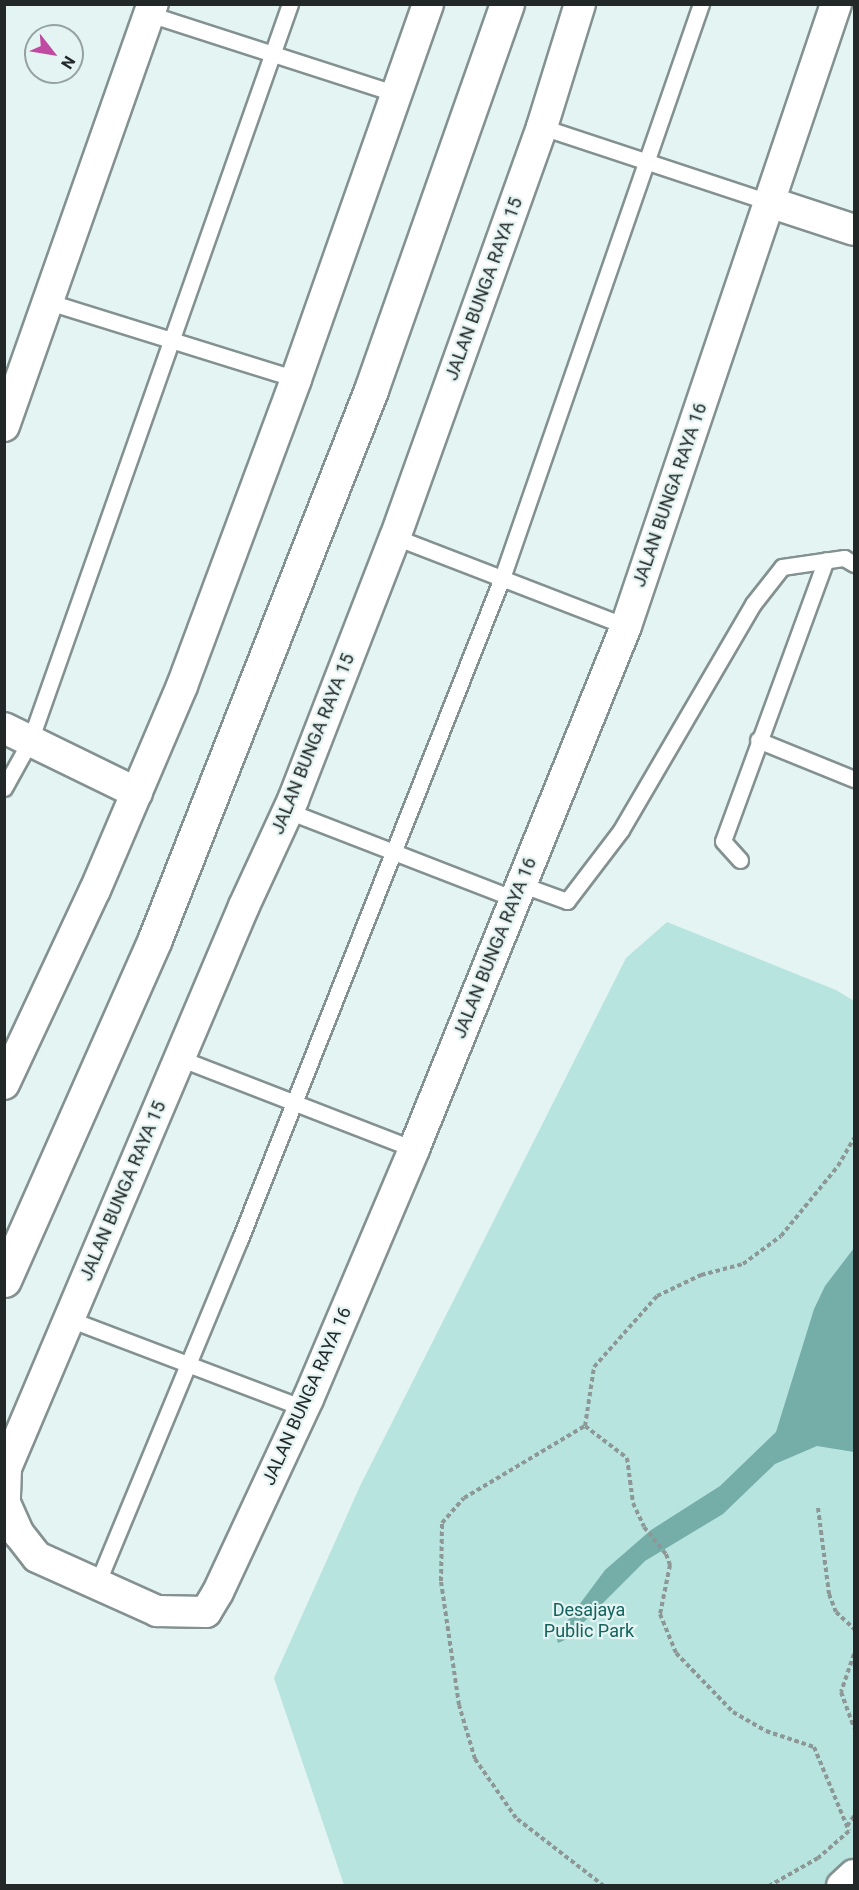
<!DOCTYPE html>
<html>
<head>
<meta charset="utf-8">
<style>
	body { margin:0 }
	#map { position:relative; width:859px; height:1890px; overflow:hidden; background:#e4f4f2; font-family:Roboto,sans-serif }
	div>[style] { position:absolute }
	.green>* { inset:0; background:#b8e4e0 }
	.water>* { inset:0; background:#75aea9 }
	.path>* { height:4px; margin-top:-2px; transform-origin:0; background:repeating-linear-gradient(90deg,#8c9796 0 4.5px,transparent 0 7.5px) }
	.roads { filter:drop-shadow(2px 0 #839190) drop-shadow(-2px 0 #839190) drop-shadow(0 2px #839190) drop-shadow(0 -2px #839190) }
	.service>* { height:15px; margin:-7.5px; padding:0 7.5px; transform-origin:7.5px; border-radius:7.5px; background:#fff }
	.minor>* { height:30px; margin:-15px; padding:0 15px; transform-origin:15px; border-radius:15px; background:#fff }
	.tertiary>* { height:33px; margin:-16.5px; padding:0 16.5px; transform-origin:16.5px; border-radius:16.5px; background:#fff }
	span { translate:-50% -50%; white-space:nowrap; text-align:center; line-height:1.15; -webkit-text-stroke:4.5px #e4f4f2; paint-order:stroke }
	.street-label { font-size:18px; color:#222827 }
	.park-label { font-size:18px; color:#13625d }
	.frame { position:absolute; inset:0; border:6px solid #222827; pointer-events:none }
	.north { position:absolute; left:24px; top:24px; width:60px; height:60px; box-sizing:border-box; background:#e4f4f2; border:2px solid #96a2a1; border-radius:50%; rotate:121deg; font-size:16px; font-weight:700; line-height:24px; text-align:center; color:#222827 }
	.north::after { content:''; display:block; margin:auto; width:21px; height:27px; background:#c04aa2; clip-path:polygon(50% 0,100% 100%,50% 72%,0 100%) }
</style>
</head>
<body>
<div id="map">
	<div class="green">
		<div style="clip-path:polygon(667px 922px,836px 990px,854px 1001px,854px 1870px,836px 1886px,344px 1885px,274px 1678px,361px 1484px,626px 958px)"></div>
	</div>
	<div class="water">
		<div style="clip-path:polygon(854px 1248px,854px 1452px,817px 1446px,775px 1464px,723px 1514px,645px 1561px,567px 1639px,558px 1643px,556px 1636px,605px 1570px,651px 1530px,720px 1486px,776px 1432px,814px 1309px,825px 1286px)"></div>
	</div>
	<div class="path">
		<div style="left:585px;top:1426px;width:60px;rotate:-81.3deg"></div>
		<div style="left:594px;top:1367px;width:95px;rotate:-48.4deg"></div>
		<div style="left:657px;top:1296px;width:49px;rotate:-25.5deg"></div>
		<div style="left:701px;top:1275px;width:43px;rotate:-14.7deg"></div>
		<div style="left:743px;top:1264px;width:47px;rotate:-36.4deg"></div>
		<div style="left:781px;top:1236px;width:90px;rotate:-50.8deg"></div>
		<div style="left:838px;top:1166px;width:32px;rotate:-60deg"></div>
		<div style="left:818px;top:1508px;width:87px;rotate:82.7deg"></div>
		<div style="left:829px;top:1594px;width:19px;rotate:69deg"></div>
		<div style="left:836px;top:1612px;width:25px;rotate:43deg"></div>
		<div style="left:854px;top:1654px;width:40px;rotate:108.9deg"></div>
		<div style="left:841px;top:1692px;width:38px;rotate:70deg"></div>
		<div style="left:847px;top:1826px;width:12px;rotate:-55deg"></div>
		<div style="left:604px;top:1886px;width:111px;rotate:-142.3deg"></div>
		<div style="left:516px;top:1818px;width:72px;rotate:-124.8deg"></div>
		<div style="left:475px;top:1759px;width:56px;rotate:-106.5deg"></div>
		<div style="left:459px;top:1705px;width:125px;rotate:-98.3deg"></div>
		<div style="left:441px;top:1581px;width:58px;rotate:-89deg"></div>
		<div style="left:442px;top:1523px;width:33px;rotate:-49deg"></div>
		<div style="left:464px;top:1498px;width:141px;rotate:-30.8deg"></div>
		<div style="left:585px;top:1426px;width:53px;rotate:37.3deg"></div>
		<div style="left:627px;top:1458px;width:45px;rotate:82.4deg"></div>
		<div style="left:633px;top:1503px;width:26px;rotate:65deg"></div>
		<div style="left:644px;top:1527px;width:35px;rotate:51deg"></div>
		<div style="left:666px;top:1554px;width:12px;rotate:70deg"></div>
		<div style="left:670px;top:1565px;width:50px;rotate:101.5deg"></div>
		<div style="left:660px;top:1614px;width:42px;rotate:67.7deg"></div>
		<div style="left:676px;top:1653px;width:82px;rotate:46deg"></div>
		<div style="left:733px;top:1712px;width:38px;rotate:30deg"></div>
		<div style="left:766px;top:1731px;width:51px;rotate:18.4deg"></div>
		<div style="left:814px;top:1747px;width:91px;rotate:67.4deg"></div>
		<div style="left:849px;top:1831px;width:41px;rotate:138.9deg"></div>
		<div style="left:818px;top:1858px;width:56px;rotate:150.3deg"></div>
	</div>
	<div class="roads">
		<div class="service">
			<div style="left:149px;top:14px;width:260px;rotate:17.9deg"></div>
			<div style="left:542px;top:127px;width:239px;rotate:18.3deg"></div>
			<div style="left:49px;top:302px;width:259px;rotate:17.3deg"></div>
			<div style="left:395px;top:537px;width:248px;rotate:21.1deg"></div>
			<div style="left:758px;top:740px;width:104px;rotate:22.1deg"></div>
			<div style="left:4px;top:788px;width:54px;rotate:-61deg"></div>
			<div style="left:30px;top:741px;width:782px;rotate:-70.57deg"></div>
			<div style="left:288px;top:811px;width:243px;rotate:21.2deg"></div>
			<div style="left:740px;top:860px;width:25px;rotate:-132deg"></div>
			<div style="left:723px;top:841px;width:299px;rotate:-69.9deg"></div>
			<div style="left:520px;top:884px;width:50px;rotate:19.9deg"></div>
			<div style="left:567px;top:901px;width:89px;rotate:-52.7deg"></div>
			<div style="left:621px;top:830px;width:262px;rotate:-59.7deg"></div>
			<div style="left:753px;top:604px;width:47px;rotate:-51.9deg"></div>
			<div style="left:782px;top:567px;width:63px;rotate:-8.3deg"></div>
			<div style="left:844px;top:558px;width:12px;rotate:31deg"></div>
			<div style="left:179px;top:1058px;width:252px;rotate:21.2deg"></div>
			<div style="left:69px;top:1319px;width:250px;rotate:20.8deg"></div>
			<div style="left:97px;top:1584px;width:373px;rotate:-67.5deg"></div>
			<div style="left:240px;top:1239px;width:711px;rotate:-68.38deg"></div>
			<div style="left:502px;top:578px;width:608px;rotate:-70.88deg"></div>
		</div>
		<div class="minor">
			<div style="left:580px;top:4px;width:129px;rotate:107.2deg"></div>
			<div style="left:542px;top:127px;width:436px;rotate:109.7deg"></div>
			<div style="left:395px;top:537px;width:282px;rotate:111.2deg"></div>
			<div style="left:293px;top:800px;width:117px;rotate:114.8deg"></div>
			<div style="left:244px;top:906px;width:610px;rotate:112.95deg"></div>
			<div style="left:6px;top:1468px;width:35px;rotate:92deg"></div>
			<div style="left:5px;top:1503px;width:34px;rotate:66deg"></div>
			<div style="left:19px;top:1534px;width:29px;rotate:52deg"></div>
			<div style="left:37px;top:1557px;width:132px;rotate:24.2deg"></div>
			<div style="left:157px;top:1611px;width:49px;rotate:1.2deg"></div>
			<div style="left:206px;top:1612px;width:23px;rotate:-59deg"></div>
			<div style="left:218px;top:1592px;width:213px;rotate:-65deg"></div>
			<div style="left:308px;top:1399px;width:272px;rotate:-67deg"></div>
			<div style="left:414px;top:1149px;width:564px;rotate:-67.93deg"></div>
			<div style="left:626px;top:626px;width:656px;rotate:-71.34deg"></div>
			<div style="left:769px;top:202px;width:89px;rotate:18.2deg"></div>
			<div style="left:4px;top:426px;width:448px;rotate:-70.6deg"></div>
			<div style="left:4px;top:728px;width:148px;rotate:26deg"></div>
			<div style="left:4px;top:1084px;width:214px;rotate:-64.9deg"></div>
			<div style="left:95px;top:890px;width:222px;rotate:-66.9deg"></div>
			<div style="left:182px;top:686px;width:327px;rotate:-69.6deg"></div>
			<div style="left:296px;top:379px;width:398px;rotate:-70.6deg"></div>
			<div style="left:842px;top:1886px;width:16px;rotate:-43deg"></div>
		</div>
		<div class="tertiary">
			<div style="left:4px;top:1280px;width:373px;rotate:-66.1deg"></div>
			<div style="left:155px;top:939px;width:590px;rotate:-68.52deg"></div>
			<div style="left:371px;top:390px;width:409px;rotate:-70.6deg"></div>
		</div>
	</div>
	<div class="street-label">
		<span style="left:484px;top:289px;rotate:-70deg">JALAN BUNGA RAYA 15</span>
		<span style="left:670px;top:495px;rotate:-71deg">JALAN BUNGA RAYA 16</span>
		<span style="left:313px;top:744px;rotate:-68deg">JALAN BUNGA RAYA 15</span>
		<span style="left:495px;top:948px;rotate:-68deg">JALAN BUNGA RAYA 16</span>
		<span style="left:123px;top:1191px;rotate:-67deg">JALAN BUNGA RAYA 15</span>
		<span style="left:307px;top:1396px;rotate:-66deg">JALAN BUNGA RAYA 16</span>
	</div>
	<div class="park-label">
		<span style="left:589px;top:1621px">Desajaya<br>Public Park</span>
	</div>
	<div class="frame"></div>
	<div class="north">N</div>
</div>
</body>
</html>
